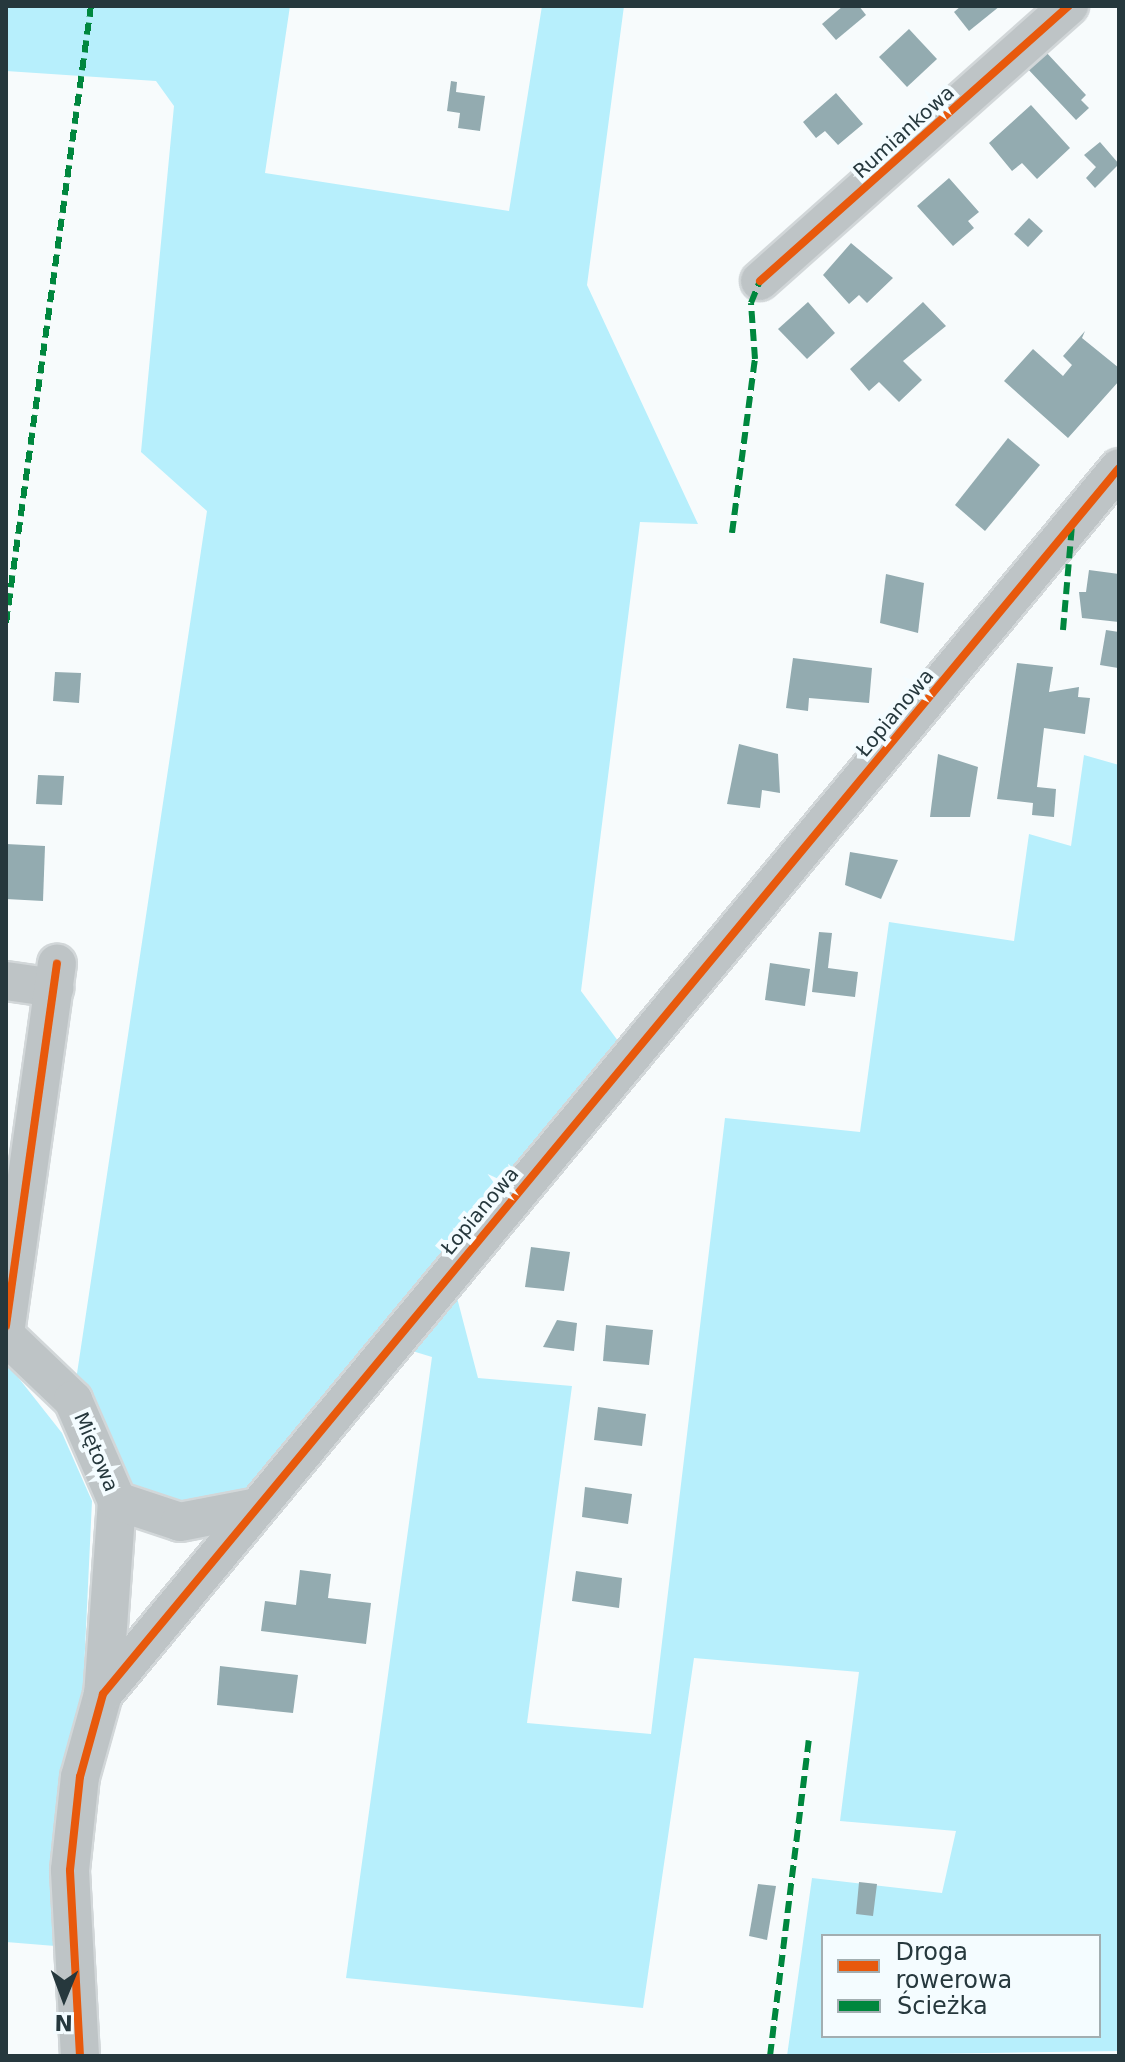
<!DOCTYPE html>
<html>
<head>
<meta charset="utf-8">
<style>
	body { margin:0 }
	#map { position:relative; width:1125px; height:2062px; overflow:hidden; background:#f7fbfc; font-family:"DejaVu Sans",sans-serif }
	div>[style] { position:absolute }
	.green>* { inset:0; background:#b7effc }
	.building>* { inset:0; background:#93abb0 }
	.roads { filter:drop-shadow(2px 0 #d2d7d9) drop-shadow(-2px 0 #d2d7d9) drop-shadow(0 2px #d2d7d9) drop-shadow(0 -2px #d2d7d9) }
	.minor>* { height:38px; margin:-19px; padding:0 19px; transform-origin:19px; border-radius:19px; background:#bec4c6 }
	.quiet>* { height:6px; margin-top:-3px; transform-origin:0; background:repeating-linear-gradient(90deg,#00873e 0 12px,transparent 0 18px) }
	.cycleway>* { height:8px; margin:-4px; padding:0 4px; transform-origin:4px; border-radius:4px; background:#e8590c }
	span { translate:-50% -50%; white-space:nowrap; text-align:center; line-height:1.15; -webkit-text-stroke:8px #f4fcff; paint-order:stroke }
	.street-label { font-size:20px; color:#26383d }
	.frame { position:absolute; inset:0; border:8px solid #26383d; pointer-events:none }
	.legend { position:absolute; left:821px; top:1934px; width:280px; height:104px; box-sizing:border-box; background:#f4fcff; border:2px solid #a2aeb1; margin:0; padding:10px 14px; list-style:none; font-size:24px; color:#26383d }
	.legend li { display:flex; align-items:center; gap:16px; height:40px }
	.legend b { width:40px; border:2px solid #a2aeb1 }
	.north { position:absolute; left:24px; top:1958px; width:80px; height:80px; -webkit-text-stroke:6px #f4fcff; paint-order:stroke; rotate:181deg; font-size:22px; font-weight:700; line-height:32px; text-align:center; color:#26383d }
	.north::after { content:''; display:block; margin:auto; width:28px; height:36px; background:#26383d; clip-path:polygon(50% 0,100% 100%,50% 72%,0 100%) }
</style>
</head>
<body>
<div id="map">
	<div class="green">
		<div style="clip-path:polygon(6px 6px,290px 6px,265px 173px,509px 211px,542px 6px,624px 6px,587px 285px,698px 524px,640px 522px,581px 991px,630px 1057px,252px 1508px,117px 1501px,73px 1400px,207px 511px,141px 452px,174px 106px,156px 81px,6px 71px)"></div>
		<div style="clip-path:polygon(evenodd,1084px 755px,1119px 765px,1119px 2051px,787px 2056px,812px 1878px,942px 1893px,956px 1831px,840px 1821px,859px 1672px,694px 1658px,643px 2008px,346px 1978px,432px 1357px,409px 1350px,455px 1290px,478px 1378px,572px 1386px,527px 1723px,651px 1734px,725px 1118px,860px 1132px,889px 922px,1014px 941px,1029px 834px,1071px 846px,1084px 755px,823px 1936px,1099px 1936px,1099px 2036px,823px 2036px,823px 1936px)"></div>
		<div style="clip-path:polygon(6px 1362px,62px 1433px,92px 1501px,83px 1691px,60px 1780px,55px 1946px,6px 1942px)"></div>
	</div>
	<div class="building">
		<div style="clip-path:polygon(843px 6px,859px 6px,866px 15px,836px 40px,822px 24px)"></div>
		<div style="clip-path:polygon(961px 6px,1000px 6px,969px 31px,954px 12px)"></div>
		<div style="clip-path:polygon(909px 29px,937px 59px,907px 87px,879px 57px)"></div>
		<div style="clip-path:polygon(1045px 51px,1086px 95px,1081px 100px,1089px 108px,1076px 120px,1026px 67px)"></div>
		<div style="clip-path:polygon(451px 81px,457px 82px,456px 92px,485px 96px,480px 131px,458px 128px,460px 113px,447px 111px)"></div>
		<div style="clip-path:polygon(836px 93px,863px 124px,838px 145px,825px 131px,816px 138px,803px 122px)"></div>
		<div style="clip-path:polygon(1031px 105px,1070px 148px,1037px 179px,1022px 163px,1012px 171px,989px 143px)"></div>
		<div style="clip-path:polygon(1100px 142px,1119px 164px,1095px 188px,1086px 178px,1096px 167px,1084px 155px)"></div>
		<div style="clip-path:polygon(949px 178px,979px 212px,968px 221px,974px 228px,953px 246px,917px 206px)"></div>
		<div style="clip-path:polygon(1029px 218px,1043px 231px,1028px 247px,1014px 234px)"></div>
		<div style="clip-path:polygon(851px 243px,893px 278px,867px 303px,859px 295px,849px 304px,823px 275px)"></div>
		<div style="clip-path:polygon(808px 302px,835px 333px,807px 359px,778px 329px)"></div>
		<div style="clip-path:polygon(923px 302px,946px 326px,903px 361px,922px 380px,899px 402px,879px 382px,869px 391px,850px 369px)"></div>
		<div style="clip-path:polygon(1085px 331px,1082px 338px,1119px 368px,1119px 381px,1068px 438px,1004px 381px,1033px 349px,1063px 376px,1072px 365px,1063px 356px)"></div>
		<div style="clip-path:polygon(1008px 438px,1040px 465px,985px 531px,955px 505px)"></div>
		<div style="clip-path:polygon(1089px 570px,1119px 574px,1119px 622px,1082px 618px,1079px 592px,1086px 592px)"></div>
		<div style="clip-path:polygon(886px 574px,924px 583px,918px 633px,880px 623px)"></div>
		<div style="clip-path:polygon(1106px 630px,1119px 632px,1118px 668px,1100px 665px)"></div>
		<div style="clip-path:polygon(793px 658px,872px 668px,869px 703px,809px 698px,808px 711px,786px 708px)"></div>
		<div style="clip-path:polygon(1017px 663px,1053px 667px,1049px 692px,1079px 687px,1078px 697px,1090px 698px,1085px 734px,1044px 728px,1037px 787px,1056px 789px,1054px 817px,1032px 815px,1033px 803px,997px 799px)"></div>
		<div style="clip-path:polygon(55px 672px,81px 673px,79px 703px,53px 701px)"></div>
		<div style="clip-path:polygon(739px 744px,778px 754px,780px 793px,762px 790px,760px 808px,727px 804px)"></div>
		<div style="clip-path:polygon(938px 754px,978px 767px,970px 817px,930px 817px)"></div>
		<div style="clip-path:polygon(38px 775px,64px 776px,62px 805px,36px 804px)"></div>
		<div style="clip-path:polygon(6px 844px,45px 846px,43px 901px,6px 899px)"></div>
		<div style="clip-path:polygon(850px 852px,898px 860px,881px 899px,845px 885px)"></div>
		<div style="clip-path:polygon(819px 932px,832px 933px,828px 968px,858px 972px,855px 997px,812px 992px)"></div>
		<div style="clip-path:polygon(770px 963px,810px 969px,805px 1006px,765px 1000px)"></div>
		<div style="clip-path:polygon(531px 1247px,570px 1252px,564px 1291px,525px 1287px)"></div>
		<div style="clip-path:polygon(557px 1320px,577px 1323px,574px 1351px,543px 1347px)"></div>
		<div style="clip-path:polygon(606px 1325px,653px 1330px,649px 1365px,603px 1361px)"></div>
		<div style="clip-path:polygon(598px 1407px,646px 1414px,642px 1446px,594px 1440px)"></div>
		<div style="clip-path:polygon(585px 1487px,632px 1494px,628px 1524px,582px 1517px)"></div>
		<div style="clip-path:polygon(300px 1570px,331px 1574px,328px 1598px,371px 1603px,366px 1644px,261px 1631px,265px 1601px,296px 1605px)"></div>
		<div style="clip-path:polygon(576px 1571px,622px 1578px,619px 1608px,572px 1601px)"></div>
		<div style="clip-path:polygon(220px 1666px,298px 1675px,293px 1713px,217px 1705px)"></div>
		<div style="clip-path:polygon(859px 1882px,877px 1884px,873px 1916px,856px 1914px)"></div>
		<div style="clip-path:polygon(758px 1884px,776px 1886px,767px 1940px,749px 1936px)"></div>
	</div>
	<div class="roads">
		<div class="minor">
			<div style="left:760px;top:281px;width:414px;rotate:-41.7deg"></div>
			<div style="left:6px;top:981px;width:49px;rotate:8.3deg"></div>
			<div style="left:6px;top:1326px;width:366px;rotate:-82deg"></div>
			<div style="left:6px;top:1336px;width:93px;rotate:43.7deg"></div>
			<div style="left:73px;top:1400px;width:110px;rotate:66.5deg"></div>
			<div style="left:117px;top:1501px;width:194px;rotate:94.1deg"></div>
			<div style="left:117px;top:1501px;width:66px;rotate:18.4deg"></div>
			<div style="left:180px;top:1522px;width:73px;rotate:-11deg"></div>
			<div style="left:80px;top:2056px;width:186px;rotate:-93.1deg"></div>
			<div style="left:70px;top:1870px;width:94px;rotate:-83.9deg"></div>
			<div style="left:80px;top:1777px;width:86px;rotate:-74.5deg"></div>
			<div style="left:103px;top:1694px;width:1592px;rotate:-50.35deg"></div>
		</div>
	</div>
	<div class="quiet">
		<div style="left:732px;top:533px;width:176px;rotate:-82.5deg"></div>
		<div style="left:755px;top:359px;width:56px;rotate:-94.1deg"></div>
		<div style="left:751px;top:303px;width:24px;rotate:-68deg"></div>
		<div style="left:6px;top:623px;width:623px;rotate:-82.16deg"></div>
		<div style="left:1063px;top:630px;width:106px;rotate:-85.1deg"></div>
		<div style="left:770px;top:2056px;width:318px;rotate:-83deg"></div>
	</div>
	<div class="cycleway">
		<div style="left:760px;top:281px;width:414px;rotate:-41.7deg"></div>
		<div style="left:6px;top:1326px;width:366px;rotate:-82deg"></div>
		<div style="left:80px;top:2056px;width:186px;rotate:-93.1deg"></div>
		<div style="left:70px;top:1870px;width:94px;rotate:-83.9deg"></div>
		<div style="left:80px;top:1777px;width:86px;rotate:-74.5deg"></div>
		<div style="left:103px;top:1694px;width:1592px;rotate:-50.35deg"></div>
	</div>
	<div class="street-label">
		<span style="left:904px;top:132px;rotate:-42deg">Rumiankowa</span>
		<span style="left:895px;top:713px;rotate:-50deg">Łopianowa</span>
		<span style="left:480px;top:1211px;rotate:-50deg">Łopianowa</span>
		<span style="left:96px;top:1452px;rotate:67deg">Miętowa</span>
	</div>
	<div class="frame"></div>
	<ul class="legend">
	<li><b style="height:10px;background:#e8590c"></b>Droga rowerowa</li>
	<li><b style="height:10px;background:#00873e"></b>Ścieżka</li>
	</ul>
	<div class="north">N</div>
</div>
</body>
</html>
